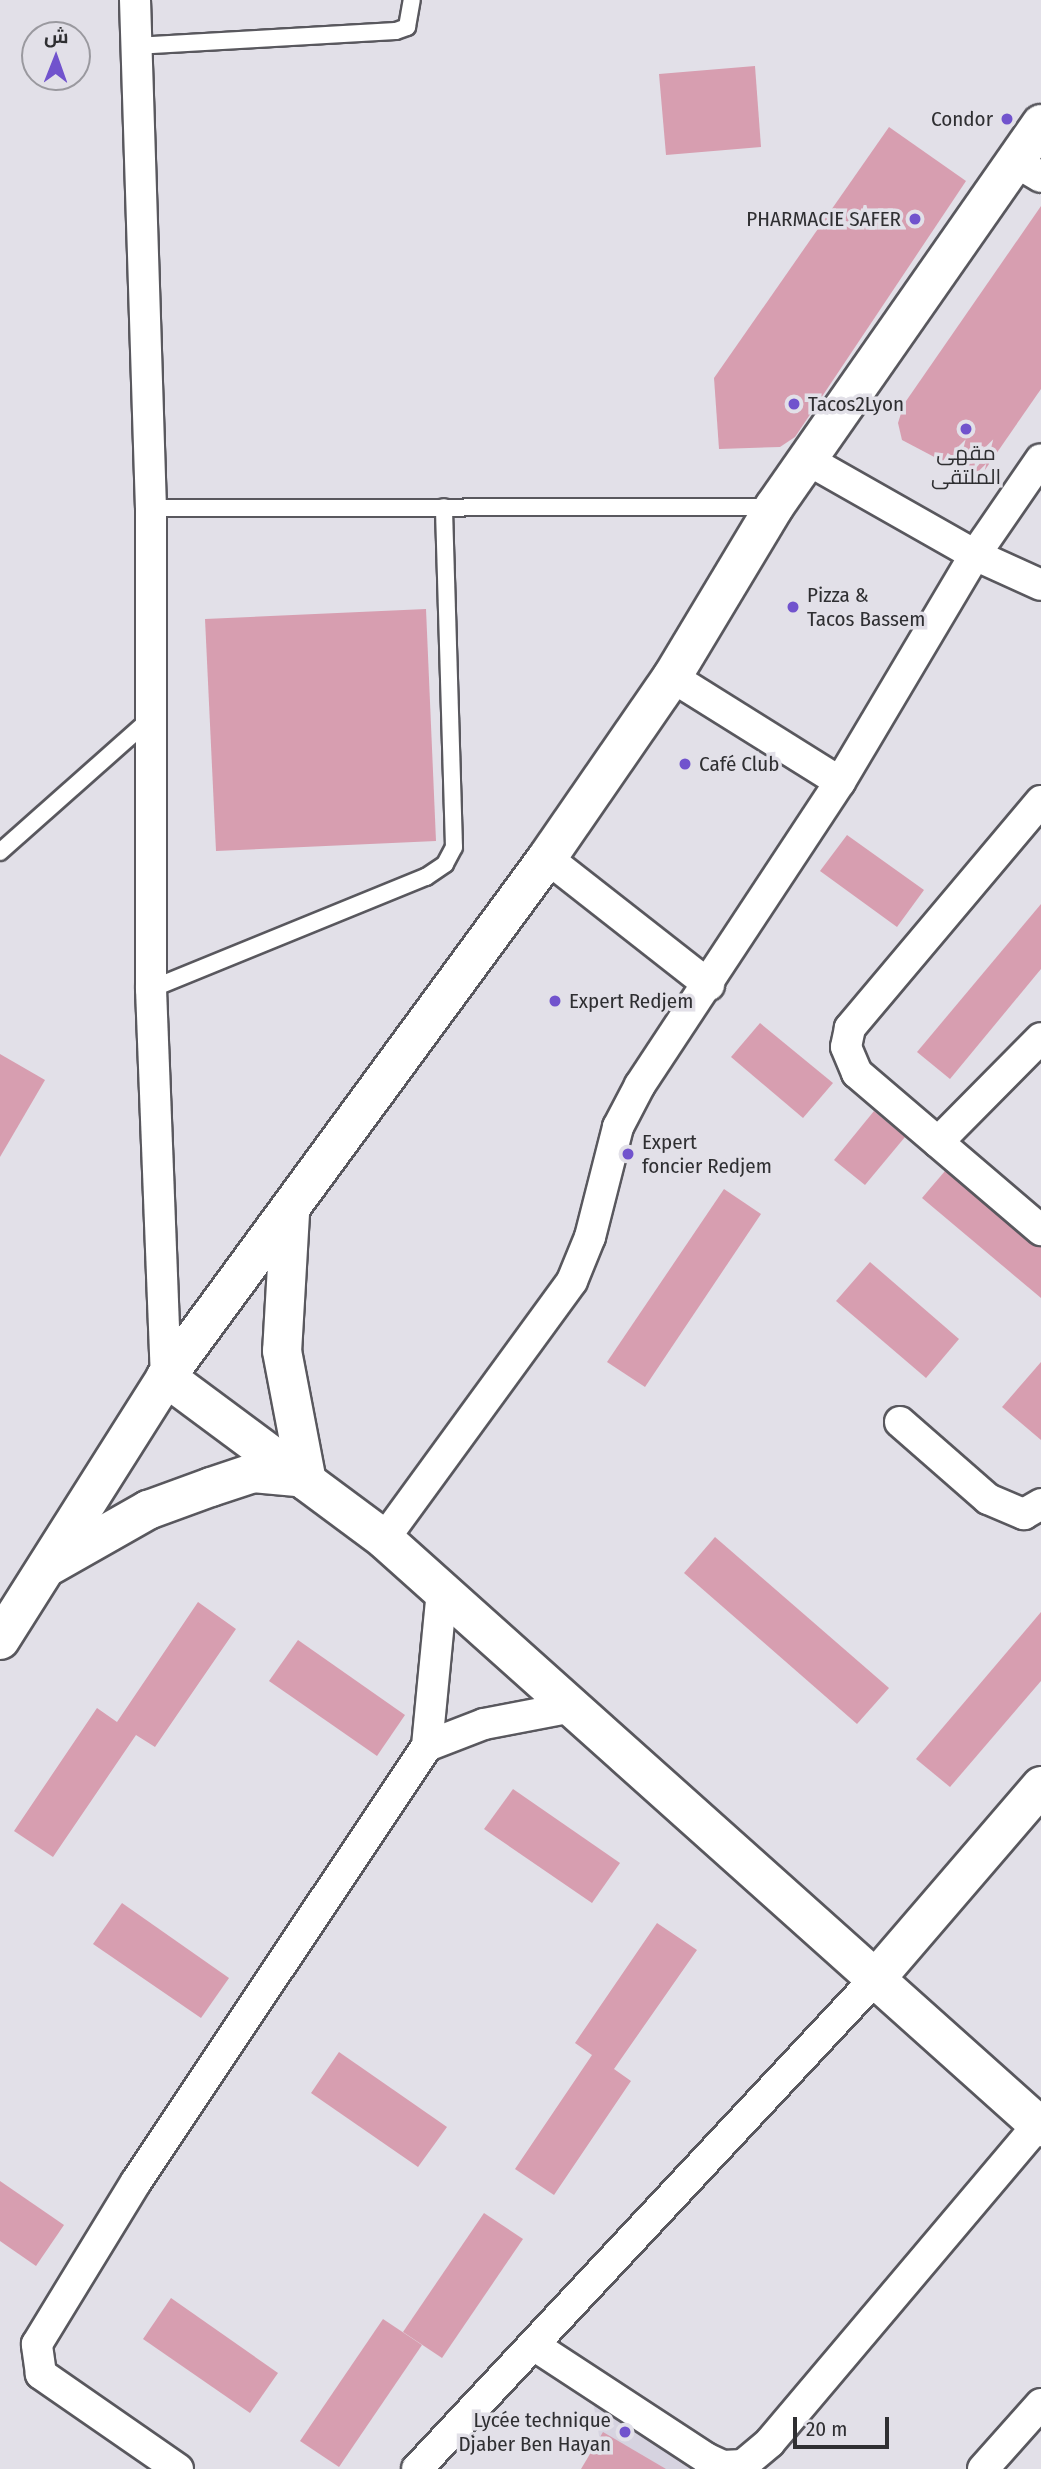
<!DOCTYPE html>
<html>
<head>
<meta charset="utf-8">
<style>
	body { margin:0 }
	#map { position:relative; width:1041px; height:2469px; overflow:hidden; background:#e2e0e8; font-family:"Fira Sans Condensed",Cairo,sans-serif }
	div>[style] { position:absolute }
	.built>* { inset:0; background:#d6d3e0 }
	.building>* { inset:0; background:#d79eb0 }
	.roads { filter:drop-shadow(2px 0 #59585e) drop-shadow(-2px 0 #59585e) drop-shadow(0 2px #59585e) drop-shadow(0 -2px #59585e) }
	.lane>* { height:16px; margin:-8px; padding:0 8px; transform-origin:8px; border-radius:8px; background:#fff }
	.street>* { height:30px; margin:-15px; padding:0 15px; transform-origin:15px; border-radius:15px; background:#fff }
	.secondary>* { height:38px; margin:-19px; padding:0 19px; transform-origin:19px; border-radius:19px; background:#fff }
	.dots>* { width:19px; height:19px; translate:-50% -50%; box-sizing:border-box; border:4px solid #e2e0e8; border-radius:50% }
	span { translate:-50% -50%; white-space:nowrap; text-align:center; line-height:1.15; -webkit-text-stroke:7px #e2e0e8; paint-order:stroke }
	.poi-label { font-size:21px; color:#2f2f32 }
	.right { translate:-100% -50%; text-align:right }
	.left { translate:0 -50%; text-align:left }
	.north { position:absolute; left:21px; top:21px; width:70px; height:70px; box-sizing:border-box; background:#e2e0e8; border:2px solid #9a999f; border-radius:50%; rotate:1deg; font-size:19px; font-weight:700; line-height:28px; text-align:center; color:#2f2f32 }
	.north::after { content:''; display:block; margin:auto; width:24px; height:32px; background:#7153cd; clip-path:polygon(50% 0,100% 100%,50% 72%,0 100%) }
	.scale { position:absolute; left:793px; top:2417px; width:96px; height:32px; box-sizing:border-box; border:4px solid #2f2f32; border-top:0; padding-left:9px; font-size:21px; line-height:24px; white-space:nowrap; color:#2f2f32; -webkit-text-stroke:5px #e2e0e8; paint-order:stroke }
</style>
</head>
<body>
<div id="map">
	<div class="built">
		<div style="clip-path:polygon(592px 2396px,711px 2469px,605px 2469px)"></div>
	</div>
	<div class="building">
		<div style="clip-path:polygon(755px 66px,761px 147px,666px 155px,659px 74px)"></div>
		<div style="clip-path:polygon(889px 127px,966px 181px,795px 437px,780px 447px,719px 449px,714px 378px)"></div>
		<div style="clip-path:polygon(1041px 206px,1041px 389px,978px 480px,902px 440px,898px 423px,904px 404px)"></div>
		<div style="clip-path:polygon(426px 609px,436px 841px,216px 851px,205px 619px)"></div>
		<div style="clip-path:polygon(847px 835px,924px 890px,897px 927px,820px 871px)"></div>
		<div style="clip-path:polygon(1041px 904px,1041px 969px,950px 1079px,917px 1052px)"></div>
		<div style="clip-path:polygon(760px 1023px,833px 1083px,803px 1118px,731px 1057px)"></div>
		<div style="clip-path:polygon(0 1054px,45px 1080px,0 1157px)"></div>
		<div style="clip-path:polygon(874px 1111px,905px 1137px,865px 1185px,834px 1160px)"></div>
		<div style="clip-path:polygon(945px 1171px,1041px 1247px,1041px 1298px,922px 1198px)"></div>
		<div style="clip-path:polygon(724px 1189px,761px 1214px,645px 1387px,607px 1362px)"></div>
		<div style="clip-path:polygon(870px 1262px,959px 1339px,926px 1378px,836px 1301px)"></div>
		<div style="clip-path:polygon(1041px 1362px,1041px 1440px,1002px 1407px)"></div>
		<div style="clip-path:polygon(715px 1537px,889px 1688px,857px 1724px,684px 1573px)"></div>
		<div style="clip-path:polygon(198px 1602px,236px 1629px,155px 1747px,136px 1735px,53px 1857px,14px 1831px,97px 1708px,117px 1722px)"></div>
		<div style="clip-path:polygon(1041px 1612px,1041px 1681px,950px 1787px,916px 1759px)"></div>
		<div style="clip-path:polygon(298px 1640px,405px 1715px,377px 1756px,269px 1681px)"></div>
		<div style="clip-path:polygon(513px 1789px,620px 1863px,592px 1903px,484px 1829px)"></div>
		<div style="clip-path:polygon(122px 1903px,229px 1978px,201px 2018px,93px 1944px)"></div>
		<div style="clip-path:polygon(657px 1923px,697px 1950px,614px 2069px,631px 2081px,554px 2195px,515px 2169px,592px 2055px,575px 2043px)"></div>
		<div style="clip-path:polygon(339px 2052px,447px 2127px,418px 2167px,311px 2093px)"></div>
		<div style="clip-path:polygon(0 2181px,64px 2225px,36px 2266px,0 2241px)"></div>
		<div style="clip-path:polygon(484px 2213px,523px 2239px,442px 2358px,403px 2332px)"></div>
		<div style="clip-path:polygon(171px 2298px,278px 2373px,250px 2413px,143px 2339px)"></div>
		<div style="clip-path:polygon(383px 2319px,422px 2345px,339px 2467px,300px 2441px)"></div>
		<div style="clip-path:polygon(603px 2432px,666px 2469px,581px 2469px)"></div>
	</div>
	<div class="roads">
		<div class="lane">
			<div style="left:135px;top:46px;width:261px;rotate:-3.3deg"></div>
			<div style="left:396px;top:31px;width:12px;rotate:-20deg"></div>
			<div style="left:407px;top:27px;width:27px;rotate:-80deg"></div>
			<div style="left:151px;top:508px;width:620px;rotate:-0.09deg"></div>
			<div style="left:0;top:852px;width:200px;rotate:-41.6deg"></div>
			<div style="left:151px;top:989px;width:297px;rotate:-22.2deg"></div>
			<div style="left:426px;top:877px;width:23px;rotate:-34deg"></div>
			<div style="left:445px;top:864px;width:19px;rotate:-62deg"></div>
			<div style="left:454px;top:847px;width:340px;rotate:-91.7deg"></div>
		</div>
		<div class="street">
			<div style="left:135px;top:0;width:508px;rotate:88.2deg"></div>
			<div style="left:151px;top:508px;width:481px;rotate:90deg"></div>
			<div style="left:151px;top:989px;width:388px;rotate:87.8deg"></div>
			<div style="left:1016px;top:162px;width:29px;rotate:31deg"></div>
			<div style="left:806px;top:459px;width:194px;rotate:29.6deg"></div>
			<div style="left:975px;top:555px;width:72px;rotate:24.4deg"></div>
			<div style="left:672px;top:677px;width:198px;rotate:32deg"></div>
			<div style="left:1041px;top:801px;width:297px;rotate:130.1deg"></div>
			<div style="left:850px;top:1028px;width:19px;rotate:102deg"></div>
			<div style="left:846px;top:1047px;width:28px;rotate:67deg"></div>
			<div style="left:857px;top:1073px;width:242px;rotate:40.5deg"></div>
			<div style="left:547px;top:858px;width:206px;rotate:38.1deg"></div>
			<div style="left:938px;top:1142px;width:146px;rotate:-45.3deg"></div>
			<div style="left:900px;top:1422px;width:117px;rotate:41.2deg"></div>
			<div style="left:988px;top:1499px;width:39px;rotate:23deg"></div>
			<div style="left:1024px;top:1514px;width:20px;rotate:-30deg"></div>
			<div style="left:384px;top:1539px;width:319px;rotate:-53.9deg"></div>
			<div style="left:572px;top:1281px;width:48px;rotate:-67.8deg"></div>
			<div style="left:590px;top:1237px;width:114px;rotate:-75.7deg"></div>
			<div style="left:618px;top:1127px;width:47px;rotate:-62.4deg"></div>
			<div style="left:640px;top:1085px;width:363px;rotate:-56.6deg"></div>
			<div style="left:840px;top:782px;width:264px;rotate:-59.3deg"></div>
			<div style="left:975px;top:555px;width:116px;rotate:-55.5deg"></div>
			<div style="left:427px;top:1746px;width:61px;rotate:-21.1deg"></div>
			<div style="left:484px;top:1724px;width:85px;rotate:-10.9deg"></div>
			<div style="left:535px;top:2346px;width:204px;rotate:33.2deg"></div>
			<div style="left:706px;top:2458px;width:19px;rotate:25deg"></div>
			<div style="left:723px;top:2466px;width:20px;rotate:-3deg"></div>
			<div style="left:743px;top:2465px;width:35px;rotate:-40deg"></div>
			<div style="left:770px;top:2442px;width:415px;rotate:-49.8deg"></div>
			<div style="left:178px;top:2469px;width:167px;rotate:-145.3deg"></div>
			<div style="left:41px;top:2374px;width:30px;rotate:-98deg"></div>
			<div style="left:37px;top:2344px;width:190px;rotate:-58.6deg"></div>
			<div style="left:136px;top:2182px;width:524px;rotate:-56.28deg"></div>
			<div style="left:427px;top:1746px;width:156px;rotate:-84.5deg"></div>
			<div style="left:417px;top:2469px;width:674px;rotate:-46.93deg"></div>
			<div style="left:983px;top:2469px;width:87px;rotate:-48.3deg"></div>
		</div>
		<div class="secondary">
			<div style="left:290px;top:1214px;width:137px;rotate:93.3deg"></div>
			<div style="left:282px;top:1351px;width:133px;rotate:79.2deg"></div>
			<div style="left:166px;top:1377px;width:272px;rotate:36.6deg"></div>
			<div style="left:384px;top:1539px;width:882px;rotate:41.83deg"></div>
			<div style="left:51px;top:1565px;width:112px;rotate:-29.6deg"></div>
			<div style="left:148px;top:1510px;width:67px;rotate:-20.1deg"></div>
			<div style="left:211px;top:1487px;width:44px;rotate:-18.4deg"></div>
			<div style="left:253px;top:1473px;width:44px;rotate:5.2deg"></div>
			<div style="left:0;top:1640px;width:311px;rotate:-57.7deg"></div>
			<div style="left:166px;top:1377px;width:644px;rotate:-53.72deg"></div>
			<div style="left:547px;top:858px;width:220px;rotate:-55.4deg"></div>
			<div style="left:672px;top:677px;width:198px;rotate:-59deg"></div>
			<div style="left:774px;top:507px;width:467px;rotate:-55.1deg"></div>
			<div style="left:877px;top:1977px;width:252px;rotate:-49.3deg"></div>
		</div>
	</div>
	<div class="dots">
		<div style="left:1007px;top:119px;background:#7153cd"></div>
		<div style="left:915px;top:219px;background:#7153cd"></div>
		<div style="left:794px;top:404px;background:#7153cd"></div>
		<div style="left:966px;top:429px;background:#7153cd"></div>
		<div style="left:793px;top:607px;background:#7153cd"></div>
		<div style="left:685px;top:764px;background:#7153cd"></div>
		<div style="left:555px;top:1001px;background:#7153cd"></div>
		<div style="left:628px;top:1154px;background:#7153cd"></div>
		<div style="left:625px;top:2432px;background:#7153cd"></div>
	</div>
	<div class="poi-label">
		<span class="right" style="left:993px;top:119px">Condor</span>
		<span class="right" style="left:901px;top:219px">PHARMACIE SAFER</span>
		<span class="left" style="left:808px;top:404px">Tacos2Lyon</span>
		<span style="left:966px;top:465px">مقهى<br>الملتقى</span>
		<span class="left" style="left:807px;top:607px">Pizza &amp;<br>Tacos Bassem</span>
		<span class="left" style="left:699px;top:764px">Café Club</span>
		<span class="left" style="left:569px;top:1001px">Expert Redjem</span>
		<span class="left" style="left:642px;top:1154px">Expert<br>foncier Redjem</span>
		<span class="right" style="left:611px;top:2432px">Lycée technique<br>Djaber Ben Hayan</span>
	</div>
	<div class="north">ش</div>
	<div class="scale">20 m</div>
</div>
</body>
</html>
